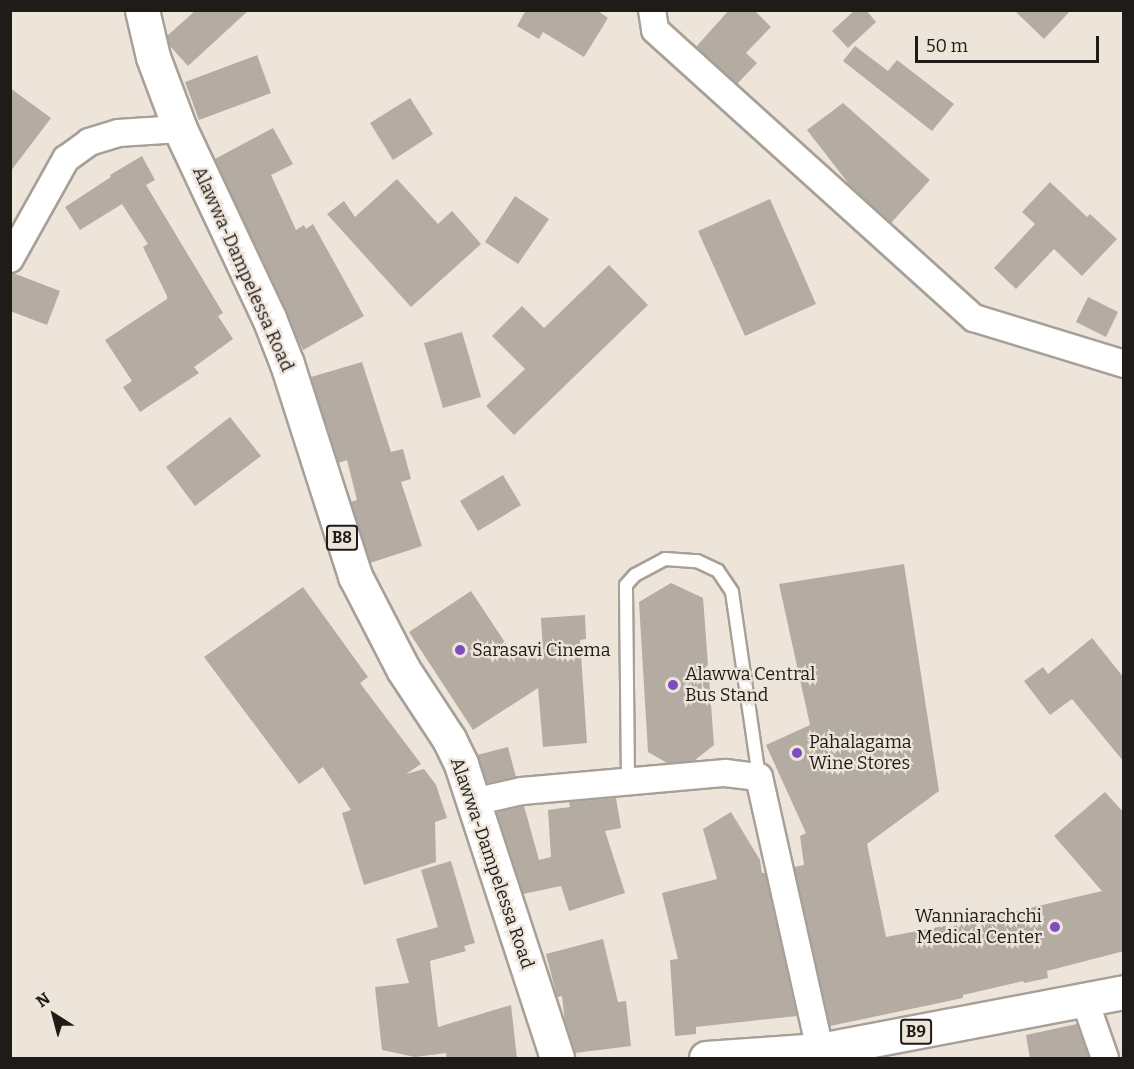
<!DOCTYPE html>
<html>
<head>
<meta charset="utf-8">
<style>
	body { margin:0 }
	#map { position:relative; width:1134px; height:1069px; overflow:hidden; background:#ede4da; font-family:Bitter,serif }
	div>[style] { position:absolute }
	.building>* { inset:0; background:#b4aba2 }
	.roads { filter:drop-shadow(2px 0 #a8a097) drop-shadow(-2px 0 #a8a097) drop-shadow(0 2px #a8a097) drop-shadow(0 -2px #a8a097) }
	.service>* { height:12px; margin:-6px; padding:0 6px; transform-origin:6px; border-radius:6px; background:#fff }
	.minor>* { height:26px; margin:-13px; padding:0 13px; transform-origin:13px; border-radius:13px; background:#fff }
	.primary>* { height:33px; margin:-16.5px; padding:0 16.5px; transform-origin:16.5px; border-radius:16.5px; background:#fff }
	.dots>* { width:16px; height:16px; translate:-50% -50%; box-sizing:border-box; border:3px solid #ede4da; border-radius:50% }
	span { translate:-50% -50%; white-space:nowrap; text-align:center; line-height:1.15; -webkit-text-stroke:4.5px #ede4da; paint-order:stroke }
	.shield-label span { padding:2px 4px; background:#ede4da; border:2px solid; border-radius:4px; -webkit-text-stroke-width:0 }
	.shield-label { font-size:16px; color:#1f1b18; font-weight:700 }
	.street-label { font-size:18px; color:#1f1b18 }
	.poi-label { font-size:18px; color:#1f1b18 }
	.left { translate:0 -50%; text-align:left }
	.right { translate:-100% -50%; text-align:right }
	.frame { position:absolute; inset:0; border:12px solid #1f1b18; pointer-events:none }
	.north { position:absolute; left:24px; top:985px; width:60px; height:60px; -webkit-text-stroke:4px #ede4da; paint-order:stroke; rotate:324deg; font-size:16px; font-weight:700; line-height:24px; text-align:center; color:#1f1b18 }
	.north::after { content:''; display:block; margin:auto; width:21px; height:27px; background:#1f1b18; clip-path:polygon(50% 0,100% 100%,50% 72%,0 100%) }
	.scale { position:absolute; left:915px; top:36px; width:184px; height:27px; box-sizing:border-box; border:3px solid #1f1b18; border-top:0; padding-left:8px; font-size:18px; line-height:21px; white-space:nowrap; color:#1f1b18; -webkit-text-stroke:4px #ede4da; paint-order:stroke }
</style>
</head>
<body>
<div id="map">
	<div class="building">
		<div style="clip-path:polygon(196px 10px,249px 10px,188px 66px,169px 45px,167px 36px)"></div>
		<div style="clip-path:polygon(526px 10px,597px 10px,608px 18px,584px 57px,543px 32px,539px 39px,517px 26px)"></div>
		<div style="clip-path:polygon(729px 10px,754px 10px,771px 27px,746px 53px,757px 63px,737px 84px,696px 47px)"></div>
		<div style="clip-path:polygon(855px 10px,866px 10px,876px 22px,848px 48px,832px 31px)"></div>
		<div style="clip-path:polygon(1014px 10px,1071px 10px,1044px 39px)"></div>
		<div style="clip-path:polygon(855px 46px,888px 71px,897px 60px,954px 104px,932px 131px,843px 61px)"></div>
		<div style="clip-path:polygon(257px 55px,271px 93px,199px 120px,185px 82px)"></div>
		<div style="clip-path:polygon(10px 88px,51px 118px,10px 172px)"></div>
		<div style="clip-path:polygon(410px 98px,433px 134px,393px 160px,370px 123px)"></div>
		<div style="clip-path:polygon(843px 103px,930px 180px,891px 223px,852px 188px,807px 130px)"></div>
		<div style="clip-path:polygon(273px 128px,293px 164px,271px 175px,296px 230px,304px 225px,306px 229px,313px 224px,364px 316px,303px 350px,215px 159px)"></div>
		<div style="clip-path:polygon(142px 156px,155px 180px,146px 185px,223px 313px,218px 316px,233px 339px,194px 367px,199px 373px,140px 412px,123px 387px,132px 381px,105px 340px,167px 299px,167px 296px,143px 247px,148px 244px,122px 204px,80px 230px,65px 207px,111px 177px,110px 175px)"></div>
		<div style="clip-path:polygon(397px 179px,438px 224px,452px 211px,481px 244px,411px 307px,327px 214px,344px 201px,355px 217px)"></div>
		<div style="clip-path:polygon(1050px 182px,1087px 217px,1090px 214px,1117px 239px,1082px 276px,1054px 249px,1016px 289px,994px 268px,1035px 224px,1022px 212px)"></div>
		<div style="clip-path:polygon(515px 196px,549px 219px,518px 264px,485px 242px)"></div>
		<div style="clip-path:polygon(770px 199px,816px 304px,745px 336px,698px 231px)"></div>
		<div style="clip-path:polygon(609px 265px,648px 305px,514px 435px,486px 406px,525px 369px,492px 336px,522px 306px,544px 328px)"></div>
		<div style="clip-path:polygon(13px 273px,60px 291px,47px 325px,10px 311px,10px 274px)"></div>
		<div style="clip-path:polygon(1088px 297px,1118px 312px,1106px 337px,1076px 322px)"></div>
		<div style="clip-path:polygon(462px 332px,481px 397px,443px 408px,424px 343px)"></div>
		<div style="clip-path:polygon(362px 362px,391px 452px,403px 449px,411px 479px,401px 482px,422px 546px,370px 563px,351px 502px,357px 500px,347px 460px,338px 463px,311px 377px)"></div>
		<div style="clip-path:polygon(230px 417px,261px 456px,195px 506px,166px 467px)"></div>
		<div style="clip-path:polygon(503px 475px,521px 505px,478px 531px,460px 501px)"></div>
		<div style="clip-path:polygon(904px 564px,939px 791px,867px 844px,886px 937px,949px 925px,949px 927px,1102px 891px,1054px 836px,1105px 792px,1124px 813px,1124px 951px,1047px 971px,1048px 978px,1024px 983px,1023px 981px,963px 995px,963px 998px,830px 1026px,794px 867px,804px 865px,800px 836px,806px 833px,766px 745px,810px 725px,779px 584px)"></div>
		<div style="clip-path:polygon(671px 583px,703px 598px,714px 745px,694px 761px,667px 763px,648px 752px,639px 602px)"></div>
		<div style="clip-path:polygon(303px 587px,368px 677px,360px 683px,421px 764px,406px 774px,424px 769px,436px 785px,447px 818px,435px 822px,436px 862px,364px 885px,342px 813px,351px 810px,323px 767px,299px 784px,204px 657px)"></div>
		<div style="clip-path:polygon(471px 591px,512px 653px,543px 650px,541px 618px,585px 615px,586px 639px,580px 640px,587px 743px,543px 747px,538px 688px,473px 730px,409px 632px)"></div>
		<div style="clip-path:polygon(1092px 638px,1124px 678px,1124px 762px,1072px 699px,1050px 715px,1024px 681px,1043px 667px,1048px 674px)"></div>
		<div style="clip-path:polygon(508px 747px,516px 777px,487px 783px,477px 755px)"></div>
		<div style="clip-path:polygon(616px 798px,621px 828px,605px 831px,625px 893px,569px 911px,561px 886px,523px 894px,496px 812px,524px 806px,539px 860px,551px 857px,548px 810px,570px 807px,569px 802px)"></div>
		<div style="clip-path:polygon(731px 812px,760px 860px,762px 873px,765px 873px,797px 1016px,696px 1027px,696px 1034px,675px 1036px,670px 960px,678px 959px,662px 893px,717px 879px,703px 829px)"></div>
		<div style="clip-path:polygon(451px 861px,475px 943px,464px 946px,466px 951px,430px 961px,438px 1027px,511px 1005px,517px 1059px,447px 1059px,446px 1053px,415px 1057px,382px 1050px,375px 987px,409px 983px,396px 939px,438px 927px,421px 870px)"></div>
		<div style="clip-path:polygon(603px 939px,618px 1002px,626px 1001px,631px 1046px,575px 1053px,565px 1023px,562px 996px,557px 997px,546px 954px)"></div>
		<div style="clip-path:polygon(1077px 1024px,1089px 1059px,1030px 1059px,1026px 1035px)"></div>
	</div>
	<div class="roads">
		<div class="service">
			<div style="left:628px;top:781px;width:196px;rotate:-90.6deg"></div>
			<div style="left:626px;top:585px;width:13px;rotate:-48deg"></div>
			<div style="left:635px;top:575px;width:34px;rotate:-28deg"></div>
			<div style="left:665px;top:559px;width:32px;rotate:4deg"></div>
			<div style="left:697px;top:561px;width:23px;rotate:25deg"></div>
			<div style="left:718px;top:571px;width:25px;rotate:56deg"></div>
			<div style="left:732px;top:592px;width:187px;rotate:81.7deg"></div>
		</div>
		<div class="minor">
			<div style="left:652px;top:10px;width:20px;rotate:81deg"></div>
			<div style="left:655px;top:30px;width:430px;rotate:42.1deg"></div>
			<div style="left:974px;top:318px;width:157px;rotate:17deg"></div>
			<div style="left:10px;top:259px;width:115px;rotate:-60.8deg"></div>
			<div style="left:66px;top:159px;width:29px;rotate:-36deg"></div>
			<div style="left:89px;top:142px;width:30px;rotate:-17deg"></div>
			<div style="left:118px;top:133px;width:62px;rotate:-3.7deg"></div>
			<div style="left:473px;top:802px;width:50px;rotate:-12.7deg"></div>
			<div style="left:522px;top:791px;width:204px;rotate:-5.1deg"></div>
			<div style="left:725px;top:773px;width:34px;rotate:7deg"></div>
			<div style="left:759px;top:777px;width:280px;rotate:77.4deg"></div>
			<div style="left:1085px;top:1001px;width:60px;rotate:70.7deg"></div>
		</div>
		<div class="primary">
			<div style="left:142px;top:10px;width:48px;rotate:76.8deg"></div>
			<div style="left:153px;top:57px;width:77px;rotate:69.4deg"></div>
			<div style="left:180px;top:129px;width:209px;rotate:64.8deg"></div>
			<div style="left:269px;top:318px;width:49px;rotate:68.6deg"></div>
			<div style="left:287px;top:364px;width:223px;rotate:72.2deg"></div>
			<div style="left:355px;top:576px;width:105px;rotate:62.7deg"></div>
			<div style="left:403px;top:669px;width:84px;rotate:56.7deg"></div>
			<div style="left:449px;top:739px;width:28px;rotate:64deg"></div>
			<div style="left:461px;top:764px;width:309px;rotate:71.9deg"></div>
			<div style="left:706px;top:1058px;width:114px;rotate:-4deg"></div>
			<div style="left:820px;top:1050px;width:309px;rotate:-10.8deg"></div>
		</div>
	</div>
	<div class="dots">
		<div style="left:460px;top:650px;background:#7e4bc2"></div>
		<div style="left:673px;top:685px;background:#7e4bc2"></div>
		<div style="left:797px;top:753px;background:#7e4bc2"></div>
		<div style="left:1055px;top:927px;background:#7e4bc2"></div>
	</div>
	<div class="shield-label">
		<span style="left:342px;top:538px">B8</span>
		<span style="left:916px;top:1032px">B9</span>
	</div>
	<div class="street-label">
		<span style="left:243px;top:269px;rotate:66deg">Alawwa-Dampelessa Road</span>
		<span style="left:492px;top:863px;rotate:71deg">Alawwa-Dampelessa Road</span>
	</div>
	<div class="poi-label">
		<span class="left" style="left:472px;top:650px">Sarasavi Cinema</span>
		<span class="left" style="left:685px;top:685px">Alawwa Central<br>Bus Stand</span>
		<span class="left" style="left:809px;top:753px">Pahalagama<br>Wine Stores</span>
		<span class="right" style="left:1042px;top:927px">Wanniarachchi<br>Medical Center</span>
	</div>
	<div class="frame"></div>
	<div class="north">N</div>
	<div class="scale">50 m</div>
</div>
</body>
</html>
